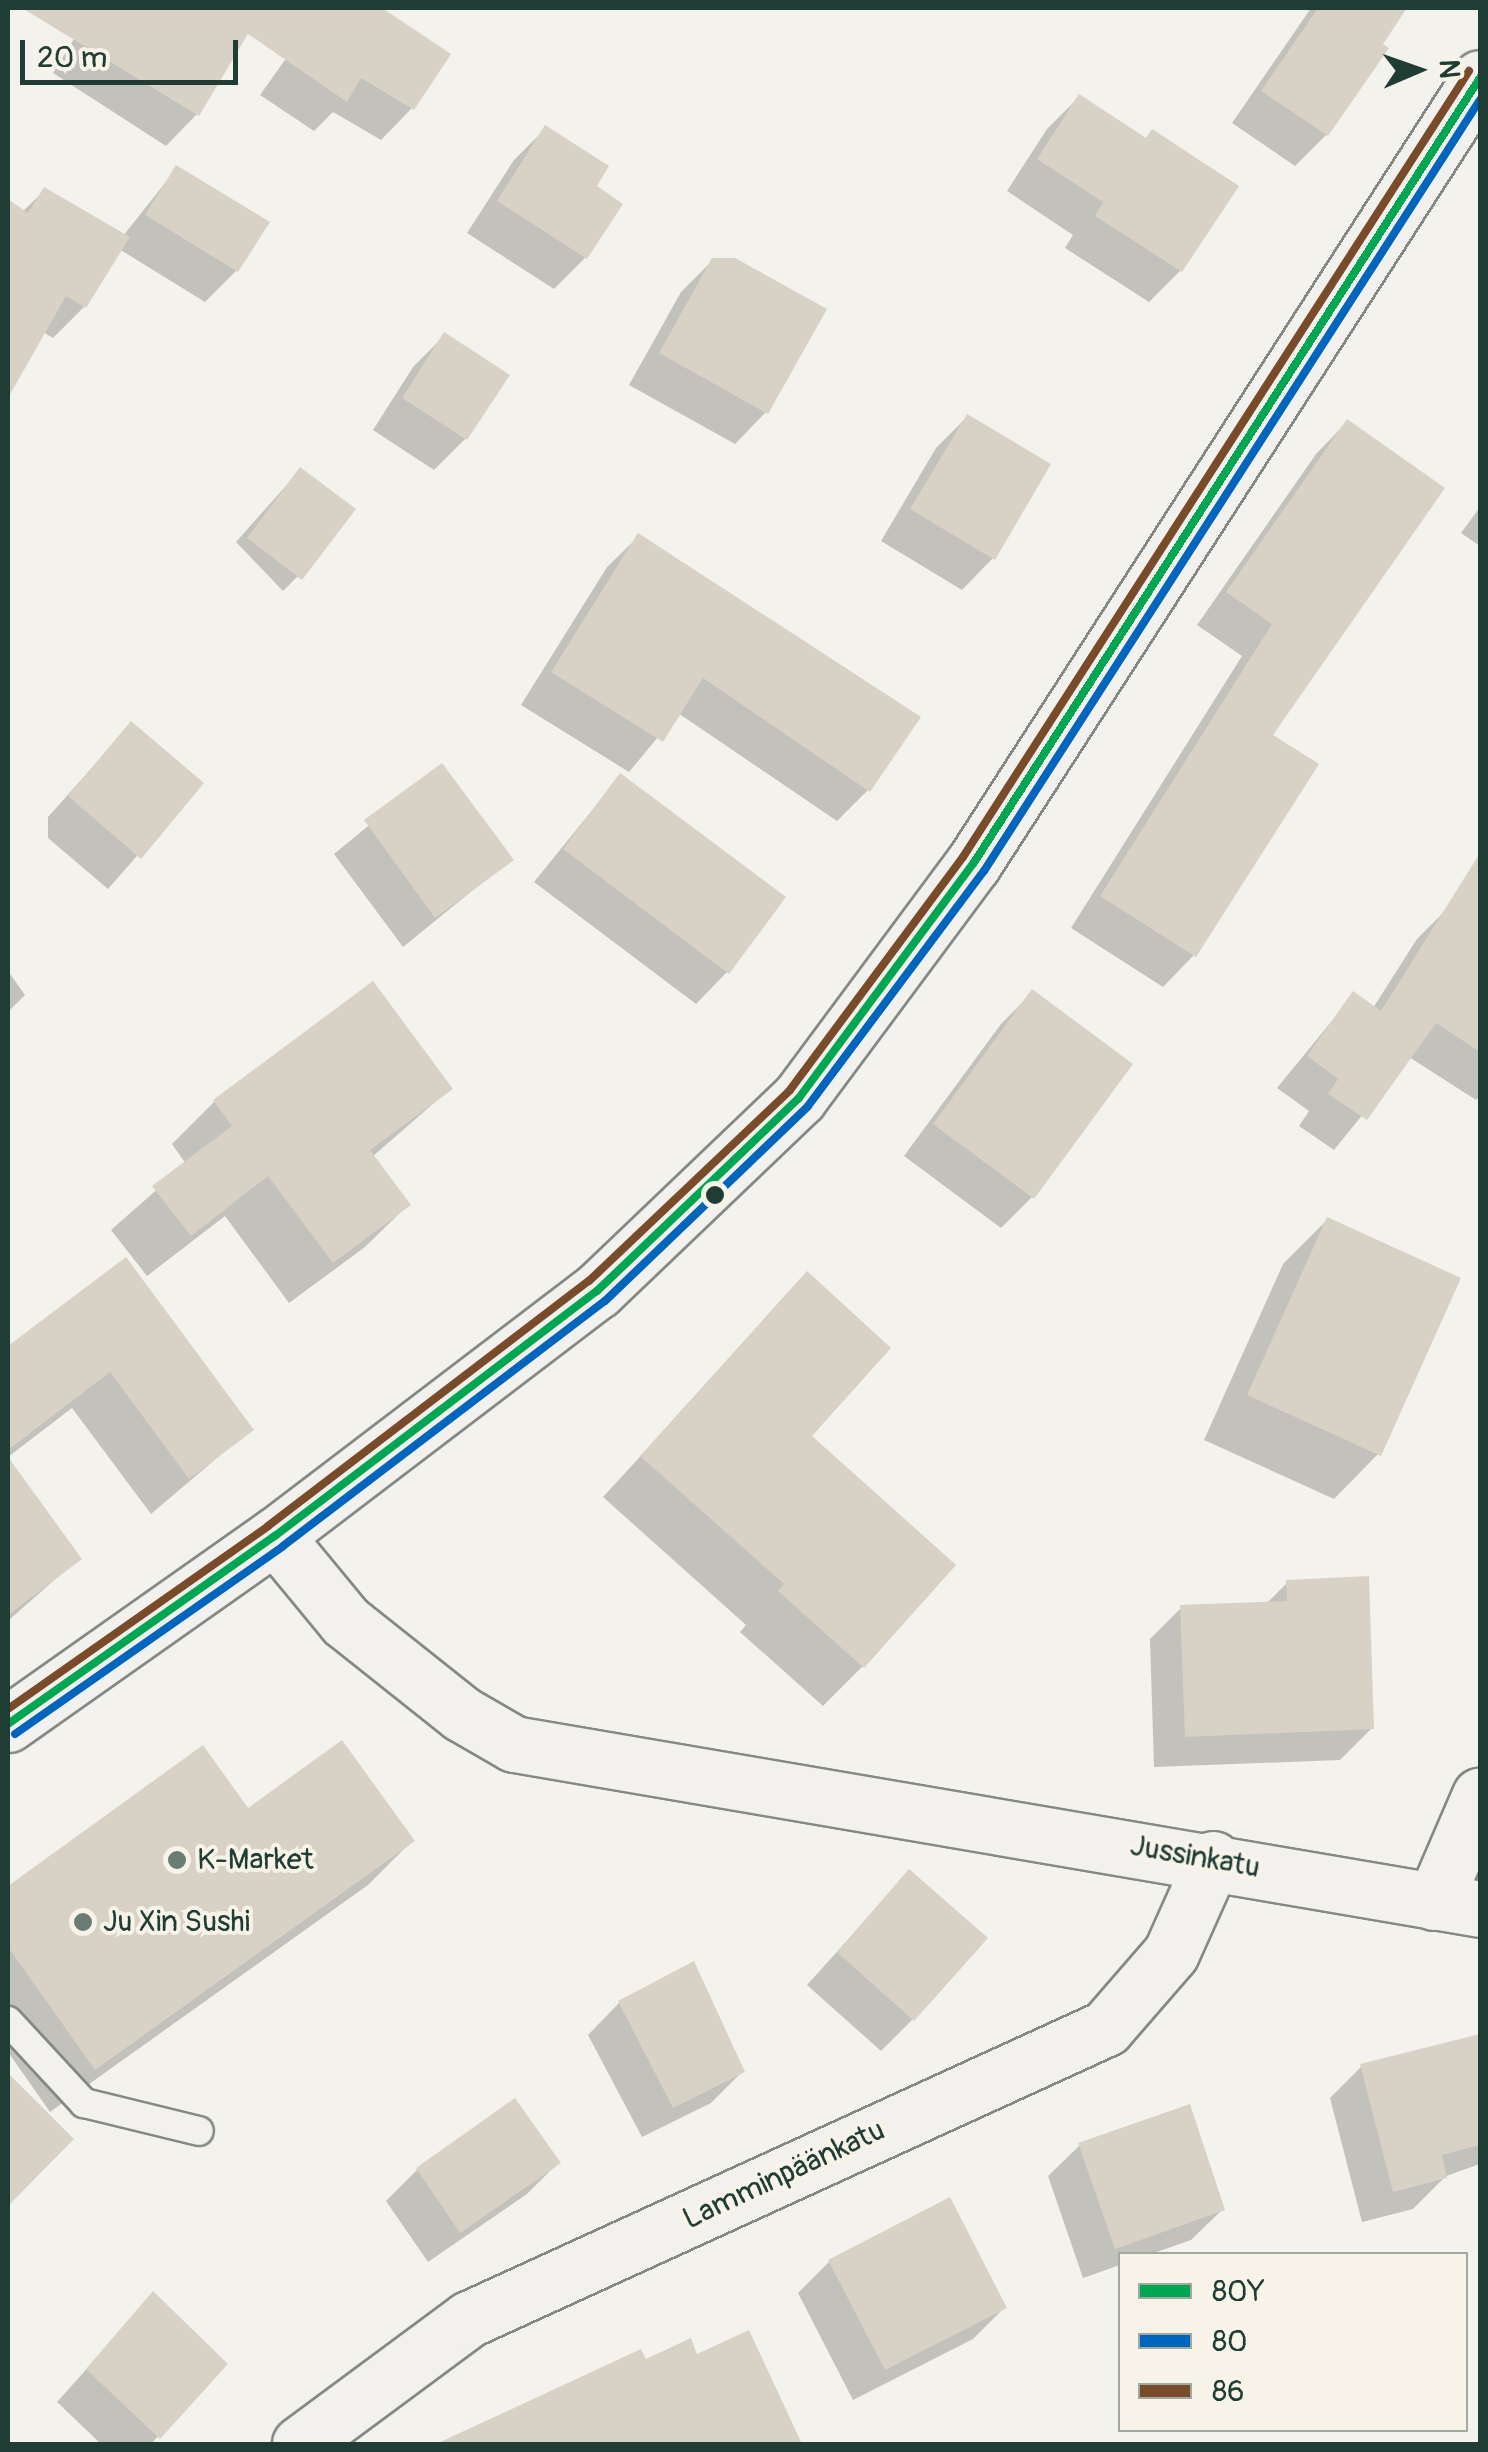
<!DOCTYPE html>
<html>
<head>
<meta charset="utf-8">
<style>
	body { margin:0 }
	#map { position:relative; width:1488px; height:2452px; overflow:hidden; background:#f4f2ec; font-family:Pangolin,sans-serif }
	div>[style] { position:absolute }
	.shadow>* { inset:0; background:#0003 }
	.building>* { inset:0; background:#d8d1c6 }
	.roads { filter:drop-shadow(2px 0 #848985) drop-shadow(-2px 0 #848985) drop-shadow(0 2px #848985) drop-shadow(0 -2px #848985) }
	.service>* { height:28px; margin:-14px; padding:0 14px; transform-origin:14px; border-radius:14px; background:#f2f1ed }
	.minor>* { height:55px; margin:-27.5px; padding:0 27.5px; transform-origin:27.5px; border-radius:27.5px; background:#f2f1ed }
	.secondary>* { height:55px; margin:-27.5px; padding:0 27.5px; transform-origin:27.5px; border-radius:27.5px; background:#f2f1ed }
	.bus-1>* { height:8px; margin:-4px; padding:0 4px; transform-origin:4px; border-radius:4px; background:#00a651 }
	.bus-2>* { height:8px; margin:-4px; padding:0 4px; transform-origin:4px; border-radius:4px; background:#0065bd }
	.bus-3>* { height:8px; margin:-4px; padding:0 4px; transform-origin:4px; border-radius:4px; background:#7a4b2a }
	.dots>* { width:28px; height:28px; translate:-50% -50%; box-sizing:border-box; border:5px solid #f7f3e8; border-radius:50% }
	span { translate:-50% -50%; white-space:nowrap; text-align:center; line-height:1.15; -webkit-text-stroke:8px #f7f3e8; paint-order:stroke }
	.street-label { font-size:30px; color:#1f3d34 }
	.poi-label { font-size:30px; color:#1f3d34 }
	.left { translate:0 -50%; text-align:left }
	.frame { position:absolute; inset:0; border:10px solid #1f3d34; pointer-events:none }
	.legend { position:absolute; left:1118px; top:2252px; width:350px; height:180px; box-sizing:border-box; background:#f7f3e8; border:2px solid #a1aaa0; margin:0; padding:12px 18px; list-style:none; font-size:30px; color:#1f3d34 }
	.legend li { display:flex; align-items:center; gap:20px; height:50px }
	.legend b { width:50px; border:2px solid #a1aaa0 }
	.north { position:absolute; left:1368px; top:20px; width:100px; height:100px; -webkit-text-stroke:8px #f7f3e8; paint-order:stroke; rotate:88deg; font-size:28px; font-weight:700; line-height:40px; text-align:center; color:#1f3d34 }
	.north::after { content:''; display:block; margin:auto; width:35px; height:45px; background:#1f3d34; clip-path:polygon(50% 0,100% 100%,50% 72%,0 100%) }
	.scale { position:absolute; left:20px; top:40px; width:218px; height:45px; box-sizing:border-box; border:5px solid #1f3d34; border-top:0; padding-left:12px; font-size:30px; line-height:35px; white-space:nowrap; color:#1f3d34; -webkit-text-stroke:8px #f7f3e8; paint-order:stroke }
</style>
</head>
<body>
<div id="map">
	<div class="shadow">
		<div style="clip-path:polygon(93px 8px,260px 8px,197px 114px,166px 146px,53px 73px)"></div>
		<div style="clip-path:polygon(322px 8px,378px 8px,448px 55px,412px 108px,381px 140px,333px 112px,314px 131px,260px 95px)"></div>
		<div style="clip-path:polygon(1311px 8px,1404px 8px,1326px 135px,1295px 166px,1232px 123px)"></div>
		<div style="clip-path:polygon(1079px 97px,1144px 140px,1152px 132px,1180px 271px,1149px 302px,1065px 248px,1073px 235px,1007px 191px,1047px 129px)"></div>
		<div style="clip-path:polygon(545px 129px,586px 257px,554px 289px,467px 233px,514px 160px)"></div>
		<div style="clip-path:polygon(177px 168px,236px 271px,205px 302px,119px 249px,84px 307px,53px 338px,43px 332px,8px 371px,8px 213px,14px 206px,22px 212px,45px 190px,123px 236px)"></div>
		<div style="clip-path:polygon(713px 260px,766px 412px,735px 444px,629px 385px,681px 292px)"></div>
		<div style="clip-path:polygon(444px 336px,506px 376px,465px 439px,434px 470px,373px 430px,413px 367px)"></div>
		<div style="clip-path:polygon(967px 417px,993px 558px,962px 590px,881px 541px,936px 448px)"></div>
		<div style="clip-path:polygon(1347px 422px,1269px 736px,1194px 955px,1163px 987px,1071px 928px,1242px 656px,1197px 625px,1316px 454px)"></div>
		<div style="clip-path:polygon(300px 470px,314px 560px,283px 591px,236px 542px)"></div>
		<div style="clip-path:polygon(1480px 507px,1480px 546px,1461px 533px)"></div>
		<div style="clip-path:polygon(639px 536px,868px 790px,837px 821px,678px 713px,629px 772px,521px 705px,607px 567px)"></div>
		<div style="clip-path:polygon(131px 724px,200px 784px,108px 889px,48px 838px,48px 817px)"></div>
		<div style="clip-path:polygon(441px 766px,510px 860px,403px 947px,334px 854px)"></div>
		<div style="clip-path:polygon(620px 776px,727px 972px,696px 1004px,534px 882px)"></div>
		<div style="clip-path:polygon(1448px 908px,1480px 928px,1480px 1096px,1476px 1100px,1409px 1057px,1334px 1150px,1299px 1126px,1309px 1111px,1277px 1088px,1354px 994px,1373px 1008px,1417px 939px)"></div>
		<div style="clip-path:polygon(8px 971px,25px 995px,8px 1012px)"></div>
		<div style="clip-path:polygon(372px 985px,450px 1089px,372px 1157px,408px 1205px,365px 1247px,289px 1303px,225px 1216px,147px 1276px,111px 1230px,186px 1164px,172px 1144px,214px 1102px)"></div>
		<div style="clip-path:polygon(1032px 993px,1032px 1197px,1001px 1228px,904px 1156px,1001px 1024px)"></div>
		<div style="clip-path:polygon(1327px 1220px,1378px 1454px,1334px 1499px,1204px 1440px,1283px 1264px)"></div>
		<div style="clip-path:polygon(125px 1261px,251px 1429px,151px 1514px,72px 1408px,8px 1457px,8px 1349px)"></div>
		<div style="clip-path:polygon(807px 1275px,808px 1437px,863px 1666px,823px 1706px,740px 1632px,746px 1625px,603px 1497px)"></div>
		<div style="clip-path:polygon(8px 1461px,79px 1558px,8px 1621px)"></div>
		<div style="clip-path:polygon(1287px 1583px,1372px 1728px,1340px 1760px,1154px 1767px,1150px 1639px,1181px 1608px,1266px 1604px)"></div>
		<div style="clip-path:polygon(203px 1749px,248px 1812px,412px 1841px,368px 1885px,50px 2112px,8px 2052px,8px 1889px)"></div>
		<div style="clip-path:polygon(909px 1872px,913px 2019px,881px 2051px,807px 1985px)"></div>
		<div style="clip-path:polygon(693px 1964px,742px 2072px,711px 2103px,642px 2137px,588px 2035px,619px 2003px)"></div>
		<div style="clip-path:polygon(1480px 2037px,1480px 2164px,1446px 2176px,1413px 2209px,1362px 2222px,1330px 2098px,1362px 2066px)"></div>
		<div style="clip-path:polygon(515px 2102px,558px 2163px,527px 2194px,428px 2262px,386px 2201px,417px 2170px)"></div>
		<div style="clip-path:polygon(1080px 2145px,1223px 2209px,1191px 2240px,1151px 2254px,1120px 2254px,1120px 2265px,1083px 2278px,1048px 2176px)"></div>
		<div style="clip-path:polygon(829px 2262px,1004px 2308px,973px 2339px,853px 2400px,798px 2293px)"></div>
		<div style="clip-path:polygon(153px 2295px,224px 2364px,151px 2444px,101px 2444px,57px 2402px)"></div>
		<div style="clip-path:polygon(747px 2333px,799px 2444px,484px 2444px,526px 2405px,645px 2362px,696px 2357px)"></div>
	</div>
	<div class="building">
		<div style="clip-path:polygon(22px 8px,382px 8px,451px 54px,414px 110px,361px 78px,347px 102px,248px 34px,199px 116px)"></div>
		<div style="clip-path:polygon(1318px 8px,1407px 8px,1383px 44px,1389px 48px,1328px 136px,1261px 91px)"></div>
		<div style="clip-path:polygon(1079px 94px,1146px 138px,1152px 129px,1239px 186px,1182px 272px,1095px 216px,1103px 202px,1037px 159px)"></div>
		<div style="clip-path:polygon(545px 125px,609px 166px,597px 186px,623px 204px,587px 259px,497px 201px)"></div>
		<div style="clip-path:polygon(176px 165px,270px 222px,238px 272px,145px 215px)"></div>
		<div style="clip-path:polygon(44px 187px,130px 237px,86px 308px,66px 296px,8px 398px,8px 199px,28px 213px)"></div>
		<div style="clip-path:polygon(712px 258px,735px 258px,827px 309px,768px 414px,659px 353px)"></div>
		<div style="clip-path:polygon(444px 332px,510px 375px,467px 440px,402px 398px)"></div>
		<div style="clip-path:polygon(967px 414px,1051px 464px,995px 560px,910px 509px)"></div>
		<div style="clip-path:polygon(1347px 419px,1445px 488px,1273px 735px,1319px 764px,1196px 957px,1100px 896px,1272px 624px,1226px 592px)"></div>
		<div style="clip-path:polygon(300px 467px,356px 509px,302px 580px,247px 538px)"></div>
		<div style="clip-path:polygon(638px 533px,921px 717px,870px 792px,703px 678px,663px 742px,551px 672px)"></div>
		<div style="clip-path:polygon(131px 721px,204px 783px,141px 859px,68px 796px)"></div>
		<div style="clip-path:polygon(442px 763px,514px 860px,435px 918px,364px 820px)"></div>
		<div style="clip-path:polygon(620px 773px,786px 897px,729px 974px,563px 849px)"></div>
		<div style="clip-path:polygon(1480px 853px,1480px 1052px,1436px 1023px,1367px 1120px,1328px 1094px,1338px 1079px,1307px 1056px,1353px 991px,1381px 1011px)"></div>
		<div style="clip-path:polygon(373px 981px,453px 1089px,370px 1150px,411px 1205px,333px 1263px,268px 1176px,191px 1236px,152px 1186px,232px 1126px,213px 1100px)"></div>
		<div style="clip-path:polygon(1032px 989px,1133px 1064px,1034px 1199px,933px 1124px)"></div>
		<div style="clip-path:polygon(1327px 1217px,1461px 1278px,1381px 1456px,1247px 1395px)"></div>
		<div style="clip-path:polygon(126px 1257px,254px 1430px,189px 1479px,110px 1372px,8px 1450px,8px 1346px)"></div>
		<div style="clip-path:polygon(807px 1271px,891px 1348px,812px 1436px,956px 1565px,864px 1668px,778px 1591px,784px 1584px,640px 1456px)"></div>
		<div style="clip-path:polygon(8px 1457px,82px 1559px,8px 1615px)"></div>
		<div style="clip-path:polygon(1369px 1576px,1374px 1729px,1185px 1737px,1180px 1605px,1287px 1601px,1286px 1580px)"></div>
		<div style="clip-path:polygon(342px 1740px,415px 1841px,95px 2070px,8px 1947px,8px 1886px,203px 1745px,248px 1808px)"></div>
		<div style="clip-path:polygon(909px 1869px,988px 1938px,914px 2021px,837px 1952px)"></div>
		<div style="clip-path:polygon(694px 1961px,745px 2072px,673px 2108px,618px 2001px)"></div>
		<div style="clip-path:polygon(1480px 2034px,1480px 2145px,1442px 2155px,1447px 2178px,1393px 2192px,1360px 2064px)"></div>
		<div style="clip-path:polygon(8px 2073px,74px 2139px,8px 2206px)"></div>
		<div style="clip-path:polygon(515px 2098px,561px 2163px,460px 2233px,416px 2168px)"></div>
		<div style="clip-path:polygon(1190px 2104px,1225px 2210px,1115px 2249px,1078px 2143px)"></div>
		<div style="clip-path:polygon(950px 2197px,1007px 2308px,885px 2370px,828px 2260px)"></div>
		<div style="clip-path:polygon(153px 2291px,228px 2364px,160px 2439px,86px 2369px)"></div>
		<div style="clip-path:polygon(749px 2330px,802px 2444px,436px 2444px,641px 2349px,646px 2359px,691px 2338px,697px 2354px)"></div>
	</div>
	<div class="roads">
		<div class="service">
			<div style="left:8px;top:2021px;width:112px;rotate:47.2deg"></div>
			<div style="left:84px;top:2103px;width:118px;rotate:13.7deg"></div>
		</div>
		<div class="minor">
			<div style="left:275px;top:1536px;width:110px;rotate:50.5deg"></div>
			<div style="left:345px;top:1621px;width:149px;rotate:38.5deg"></div>
			<div style="left:462px;top:1714px;width:60px;rotate:30deg"></div>
			<div style="left:514px;top:1744px;width:980px;rotate:9.69deg"></div>
			<div style="left:1434px;top:1902px;width:116px;rotate:-66.7deg"></div>
			<div style="left:300px;top:2444px;width:210px;rotate:-36.5deg"></div>
			<div style="left:469px;top:2319px;width:700px;rotate:-24.55deg"></div>
			<div style="left:1106px;top:2028px;width:99px;rotate:-49.1deg"></div>
			<div style="left:1171px;top:1953px;width:103px;rotate:-65.9deg"></div>
		</div>
		<div class="secondary">
			<div style="left:8px;top:1724px;width:327px;rotate:-35.2deg"></div>
			<div style="left:275px;top:1536px;width:405px;rotate:-37.3deg"></div>
			<div style="left:597px;top:1291px;width:279px;rotate:-43.7deg"></div>
			<div style="left:799px;top:1098px;width:292px;rotate:-53.4deg"></div>
			<div style="left:973px;top:864px;width:935px;rotate:-57.18deg"></div>
		</div>
	</div>
	<div class="bus-1">
		<div style="left:8px;top:1724px;width:327px;rotate:-35.2deg"></div>
		<div style="left:275px;top:1536px;width:405px;rotate:-37.3deg"></div>
		<div style="left:597px;top:1291px;width:279px;rotate:-43.7deg"></div>
		<div style="left:799px;top:1098px;width:292px;rotate:-53.4deg"></div>
		<div style="left:973px;top:864px;width:935px;rotate:-57.18deg"></div>
	</div>
	<div class="bus-2">
		<div style="left:15px;top:1734px;width:327px;rotate:-35deg"></div>
		<div style="left:283px;top:1546px;width:405px;rotate:-37.3deg"></div>
		<div style="left:605px;top:1301px;width:281px;rotate:-43.8deg"></div>
		<div style="left:808px;top:1106px;width:294px;rotate:-53.2deg"></div>
		<div style="left:984px;top:871px;width:917px;rotate:-57.25deg"></div>
	</div>
	<div class="bus-3">
		<div style="left:8px;top:1709px;width:318px;rotate:-35.1deg"></div>
		<div style="left:268px;top:1526px;width:404px;rotate:-37.4deg"></div>
		<div style="left:589px;top:1281px;width:277px;rotate:-43.5deg"></div>
		<div style="left:790px;top:1090px;width:290px;rotate:-53.4deg"></div>
		<div style="left:963px;top:857px;width:935px;rotate:-57.23deg"></div>
	</div>
	<div class="dots">
		<div style="left:715px;top:1195px;background:#1f3d34"></div>
		<div style="left:177px;top:1860px;background:#6a7c74"></div>
		<div style="left:83px;top:1922px;background:#6a7c74"></div>
	</div>
	<div class="street-label">
		<span style="left:1195px;top:1857px;rotate:10deg">Jussinkatu</span>
		<span style="left:784px;top:2175px;rotate:-25deg">Lamminpäänkatu</span>
	</div>
	<div class="poi-label">
		<span class="left" style="left:197px;top:1860px">K-Market</span>
		<span class="left" style="left:103px;top:1922px">Ju Xin Sushi</span>
	</div>
	<div class="frame"></div>
	<ul class="legend">
	<li><b style="height:12px;background:#00a651"></b>80Y</li>
	<li><b style="height:12px;background:#0065bd"></b>80</li>
	<li><b style="height:12px;background:#7a4b2a"></b>86</li>
	</ul>
	<div class="north">N</div>
	<div class="scale">20 m</div>
</div>
</body>
</html>
